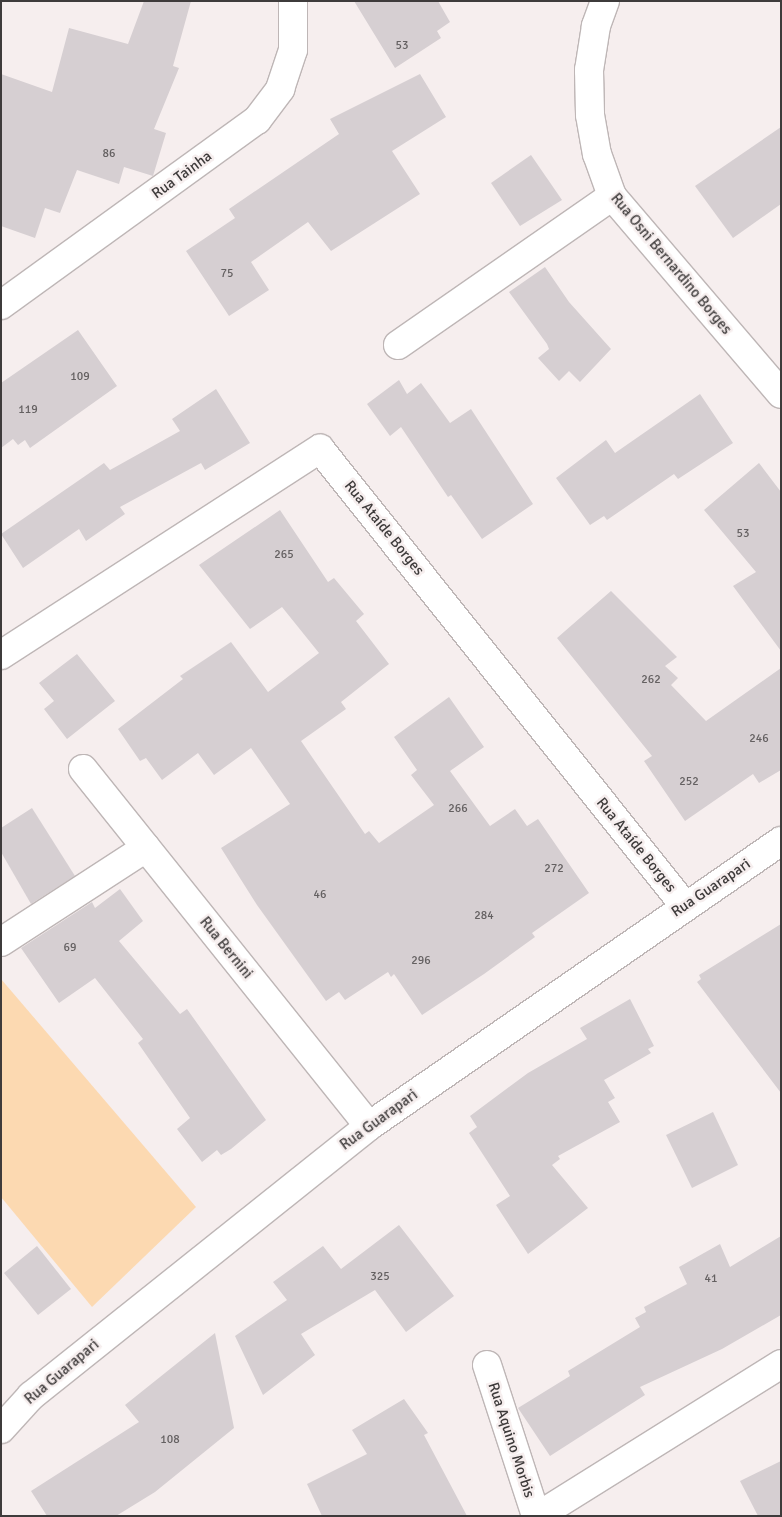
<!DOCTYPE html>
<html>
<head>
<meta charset="utf-8">
<style>
	body { margin:0 }
	#map { position:relative; width:782px; height:1517px; overflow:hidden; background:#f6eeee; font-family:Signika,sans-serif }
	div>[style] { position:absolute }
	.green>* { inset:0; background:#fcd9b1 }
	.building>* { inset:0; background:#d6cfd2 }
	.roads { filter:drop-shadow(1px 0 #beb6b6) drop-shadow(-1px 0 #beb6b6) drop-shadow(0 1px #beb6b6) drop-shadow(0 -1px #beb6b6) }
	.minor>* { height:28px; margin:-14px; padding:0 14px; transform-origin:14px; border-radius:14px; background:#fff }
	span { translate:-50% -50%; white-space:nowrap; text-align:center; line-height:1.15; -webkit-text-stroke:5px #f6eeee; paint-order:stroke }
	.number-label { font-size:12px; color:#646061 }
	.number-label span { -webkit-text-stroke-width:0 }
	.street-label { font-size:15px; color:#3e3b3b }
	.frame { position:absolute; inset:0; border:2px solid #3e3b3b; pointer-events:none }
</style>
</head>
<body>
<div id="map">
	<div class="green">
		<div style="clip-path:polygon(1px 979px,196px 1207px,92px 1307px,1px 1197px)"></div>
	</div>
	<div class="building">
		<div style="clip-path:polygon(144px 1px,191px 1px,173px 66px,179px 68px,154px 129px,166px 133px,153px 176px,124px 167px,119px 184px,77px 170px,60px 213px,45px 208px,35px 238px,1px 226px,1px 74px,52px 92px,69px 28px,128px 44px)"></div>
		<div style="clip-path:polygon(354px 1px,438px 1px,450px 22px,437px 31px,441px 38px,395px 68px)"></div>
		<div style="clip-path:polygon(420px 74px,446px 117px,392px 151px,420px 194px,331px 251px,308px 222px,251px 262px,269px 290px,229px 316px,186px 251px,235px 218px,229px 209px,339px 134px,330px 119px)"></div>
		<div style="clip-path:polygon(781px 127px,781px 204px,733px 238px,695px 186px)"></div>
		<div style="clip-path:polygon(531px 155px,562px 200px,520px 226px,491px 183px)"></div>
		<div style="clip-path:polygon(545px 267px,569px 302px,611px 349px,580px 382px,569px 371px,559px 381px,538px 358px,549px 349px,547px 344px,509px 292px)"></div>
		<div style="clip-path:polygon(78px 330px,117px 386px,30px 448px,25px 440px,18px 445px,13px 439px,1px 448px,1px 383px)"></div>
		<div style="clip-path:polygon(399px 380px,407px 394px,421px 383px,450px 423px,471px 409px,533px 504px,482px 539px,451px 495px,448px 497px,401px 427px,390px 436px,367px 404px)"></div>
		<div style="clip-path:polygon(216px 389px,250px 443px,205px 470px,201px 463px,120px 507px,125px 514px,86px 541px,79px 529px,23px 568px,1px 534px,104px 463px,110px 470px,180px 431px,172px 419px)"></div>
		<div style="clip-path:polygon(700px 394px,733px 443px,678px 479px,674px 474px,607px 520px,604px 516px,590px 525px,556px 478px,606px 440px,615px 453px)"></div>
		<div style="clip-path:polygon(759px 463px,781px 492px,781px 651px,733px 586px,756px 572px,704px 510px)"></div>
		<div style="clip-path:polygon(280px 510px,328px 582px,334px 578px,364px 614px,356px 621px,389px 664px,341px 702px,346px 709px,301px 741px,365px 834px,369px 831px,379px 843px,434px 805px,411px 775px,417px 770px,394px 737px,449px 697px,484px 747px,450px 771px,490px 826px,515px 809px,527px 826px,538px 819px,589px 893px,532px 933px,535px 937px,484px 974px,422px 1015px,394px 974px,391px 977px,388px 972px,345px 1000px,339px 992px,326px 1001px,257px 905px,221px 848px,290px 804px,251px 748px,214px 775px,198px 753px,162px 780px,146px 758px,140px 761px,118px 729px,183px 679px,180px 676px,231px 642px,268px 692px,319px 653px,282px 607px,250px 629px,199px 565px)"></div>
		<div style="clip-path:polygon(611px 591px,677px 657px,665px 666px,678px 678px,671px 685px,706px 721px,781px 668px,781px 770px,759px 783px,753px 774px,685px 821px,644px 761px,652px 756px,557px 638px)"></div>
		<div style="clip-path:polygon(77px 654px,115px 701px,67px 739px,44px 709px,54px 701px,39px 683px)"></div>
		<div style="clip-path:polygon(32px 808px,75px 876px,31px 904px,1px 852px,1px 828px)"></div>
		<div style="clip-path:polygon(120px 889px,143px 921px,119px 941px,180px 1014px,187px 1009px,266px 1120px,231px 1149px,221px 1155px,217px 1150px,202px 1162px,177px 1129px,190px 1118px,138px 1043px,143px 1039px,95px 978px,59px 1003px,21px 948px,92px 902px,95px 908px)"></div>
		<div style="clip-path:polygon(781px 924px,781px 1093px,697px 982px,701px 979px,699px 975px)"></div>
		<div style="clip-path:polygon(630px 999px,654px 1046px,648px 1049px,651px 1053px,604px 1080px,615px 1098px,608px 1102px,620px 1122px,558px 1156px,560px 1159px,552px 1165px,588px 1208px,528px 1254px,496px 1205px,510px 1196px,469px 1133px,477px 1127px,470px 1116px,528px 1073px,587px 1039px,580px 1028px)"></div>
		<div style="clip-path:polygon(713px 1112px,738px 1165px,692px 1188px,666px 1135px)"></div>
		<div style="clip-path:polygon(399px 1225px,454px 1296px,406px 1332px,375px 1290px,301px 1334px,315px 1355px,263px 1395px,235px 1336px,287px 1300px,273px 1282px,323px 1246px,341px 1269px)"></div>
		<div style="clip-path:polygon(781px 1236px,781px 1315px,722px 1349px,640px 1387px,645px 1395px,550px 1456px,518px 1408px,570px 1376px,568px 1371px,640px 1327px,635px 1318px,646px 1312px,644px 1307px,687px 1284px,679px 1267px,720px 1244px,730px 1267px)"></div>
		<div style="clip-path:polygon(37px 1246px,71px 1289px,38px 1315px,4px 1273px)"></div>
		<div style="clip-path:polygon(215px 1333px,234px 1428px,155px 1492px,116px 1516px,47px 1516px,31px 1491px,139px 1422px,125px 1405px)"></div>
		<div style="clip-path:polygon(404px 1399px,428px 1433px,424px 1435px,467px 1516px,322px 1516px,307px 1484px,367px 1454px,352px 1430px)"></div>
		<div style="clip-path:polygon(781px 1461px,781px 1516px,758px 1516px,740px 1481px)"></div>
	</div>
	<div class="roads">
		<div class="minor">
			<div style="left:605px;top:1px;width:27px;rotate:110deg"></div>
			<div style="left:596px;top:26px;width:45px;rotate:99deg"></div>
			<div style="left:589px;top:70px;width:45px;rotate:88.7deg"></div>
			<div style="left:590px;top:115px;width:40px;rotate:80deg"></div>
			<div style="left:597px;top:154px;width:45px;rotate:70.3deg"></div>
			<div style="left:612px;top:196px;width:260px;rotate:49.5deg"></div>
			<div style="left:1px;top:305px;width:316px;rotate:-35.9deg"></div>
			<div style="left:257px;top:120px;width:39px;rotate:-53deg"></div>
			<div style="left:280px;top:89px;width:41px;rotate:-71.6deg"></div>
			<div style="left:293px;top:50px;width:49px;rotate:-90deg"></div>
			<div style="left:398px;top:345px;width:261px;rotate:-34.8deg"></div>
			<div style="left:1px;top:655px;width:380px;rotate:-32.9deg"></div>
			<div style="left:320px;top:449px;width:583px;rotate:51.4deg"></div>
			<div style="left:83px;top:769px;width:457px;rotate:51.3deg"></div>
			<div style="left:1px;top:942px;width:173px;rotate:-33deg"></div>
			<div style="left:487px;top:1365px;width:159px;rotate:72deg"></div>
			<div style="left:1px;top:1429px;width:45px;rotate:-47.7deg"></div>
			<div style="left:31px;top:1396px;width:433px;rotate:-38.6deg"></div>
			<div style="left:369px;top:1126px;width:501px;rotate:-34.67deg"></div>
			<div style="left:538px;top:1516px;width:287px;rotate:-32deg"></div>
		</div>
	</div>
	<div class="number-label">
		<span style="left:402px;top:46px">53</span>
		<span style="left:109px;top:154px">86</span>
		<span style="left:227px;top:274px">75</span>
		<span style="left:80px;top:377px">109</span>
		<span style="left:28px;top:410px">119</span>
		<span style="left:743px;top:534px">53</span>
		<span style="left:284px;top:555px">265</span>
		<span style="left:651px;top:680px">262</span>
		<span style="left:759px;top:739px">246</span>
		<span style="left:689px;top:782px">252</span>
		<span style="left:458px;top:809px">266</span>
		<span style="left:554px;top:869px">272</span>
		<span style="left:320px;top:895px">46</span>
		<span style="left:484px;top:916px">284</span>
		<span style="left:70px;top:948px">69</span>
		<span style="left:421px;top:961px">296</span>
		<span style="left:380px;top:1277px">325</span>
		<span style="left:711px;top:1279px">41</span>
		<span style="left:170px;top:1440px">108</span>
	</div>
	<div class="street-label">
		<span style="left:182px;top:175px;rotate:-36deg">Rua Tainha</span>
		<span style="left:671px;top:264px;rotate:50deg">Rua Osni Bernardino Borges</span>
		<span style="left:384px;top:528px;rotate:51deg">Rua Ataíde Borges</span>
		<span style="left:636px;top:845px;rotate:51deg">Rua Ataíde Borges</span>
		<span style="left:711px;top:888px;rotate:-34deg">Rua Guarapari</span>
		<span style="left:226px;top:948px;rotate:51deg">Rua Bernini</span>
		<span style="left:379px;top:1120px;rotate:-36deg">Rua Guarapari</span>
		<span style="left:62px;top:1372px;rotate:-40deg">Rua Guarapari</span>
		<span style="left:511px;top:1440px;rotate:72deg">Rua Aquino Morbis</span>
	</div>
	<div class="frame"></div>
</div>
</body>
</html>
